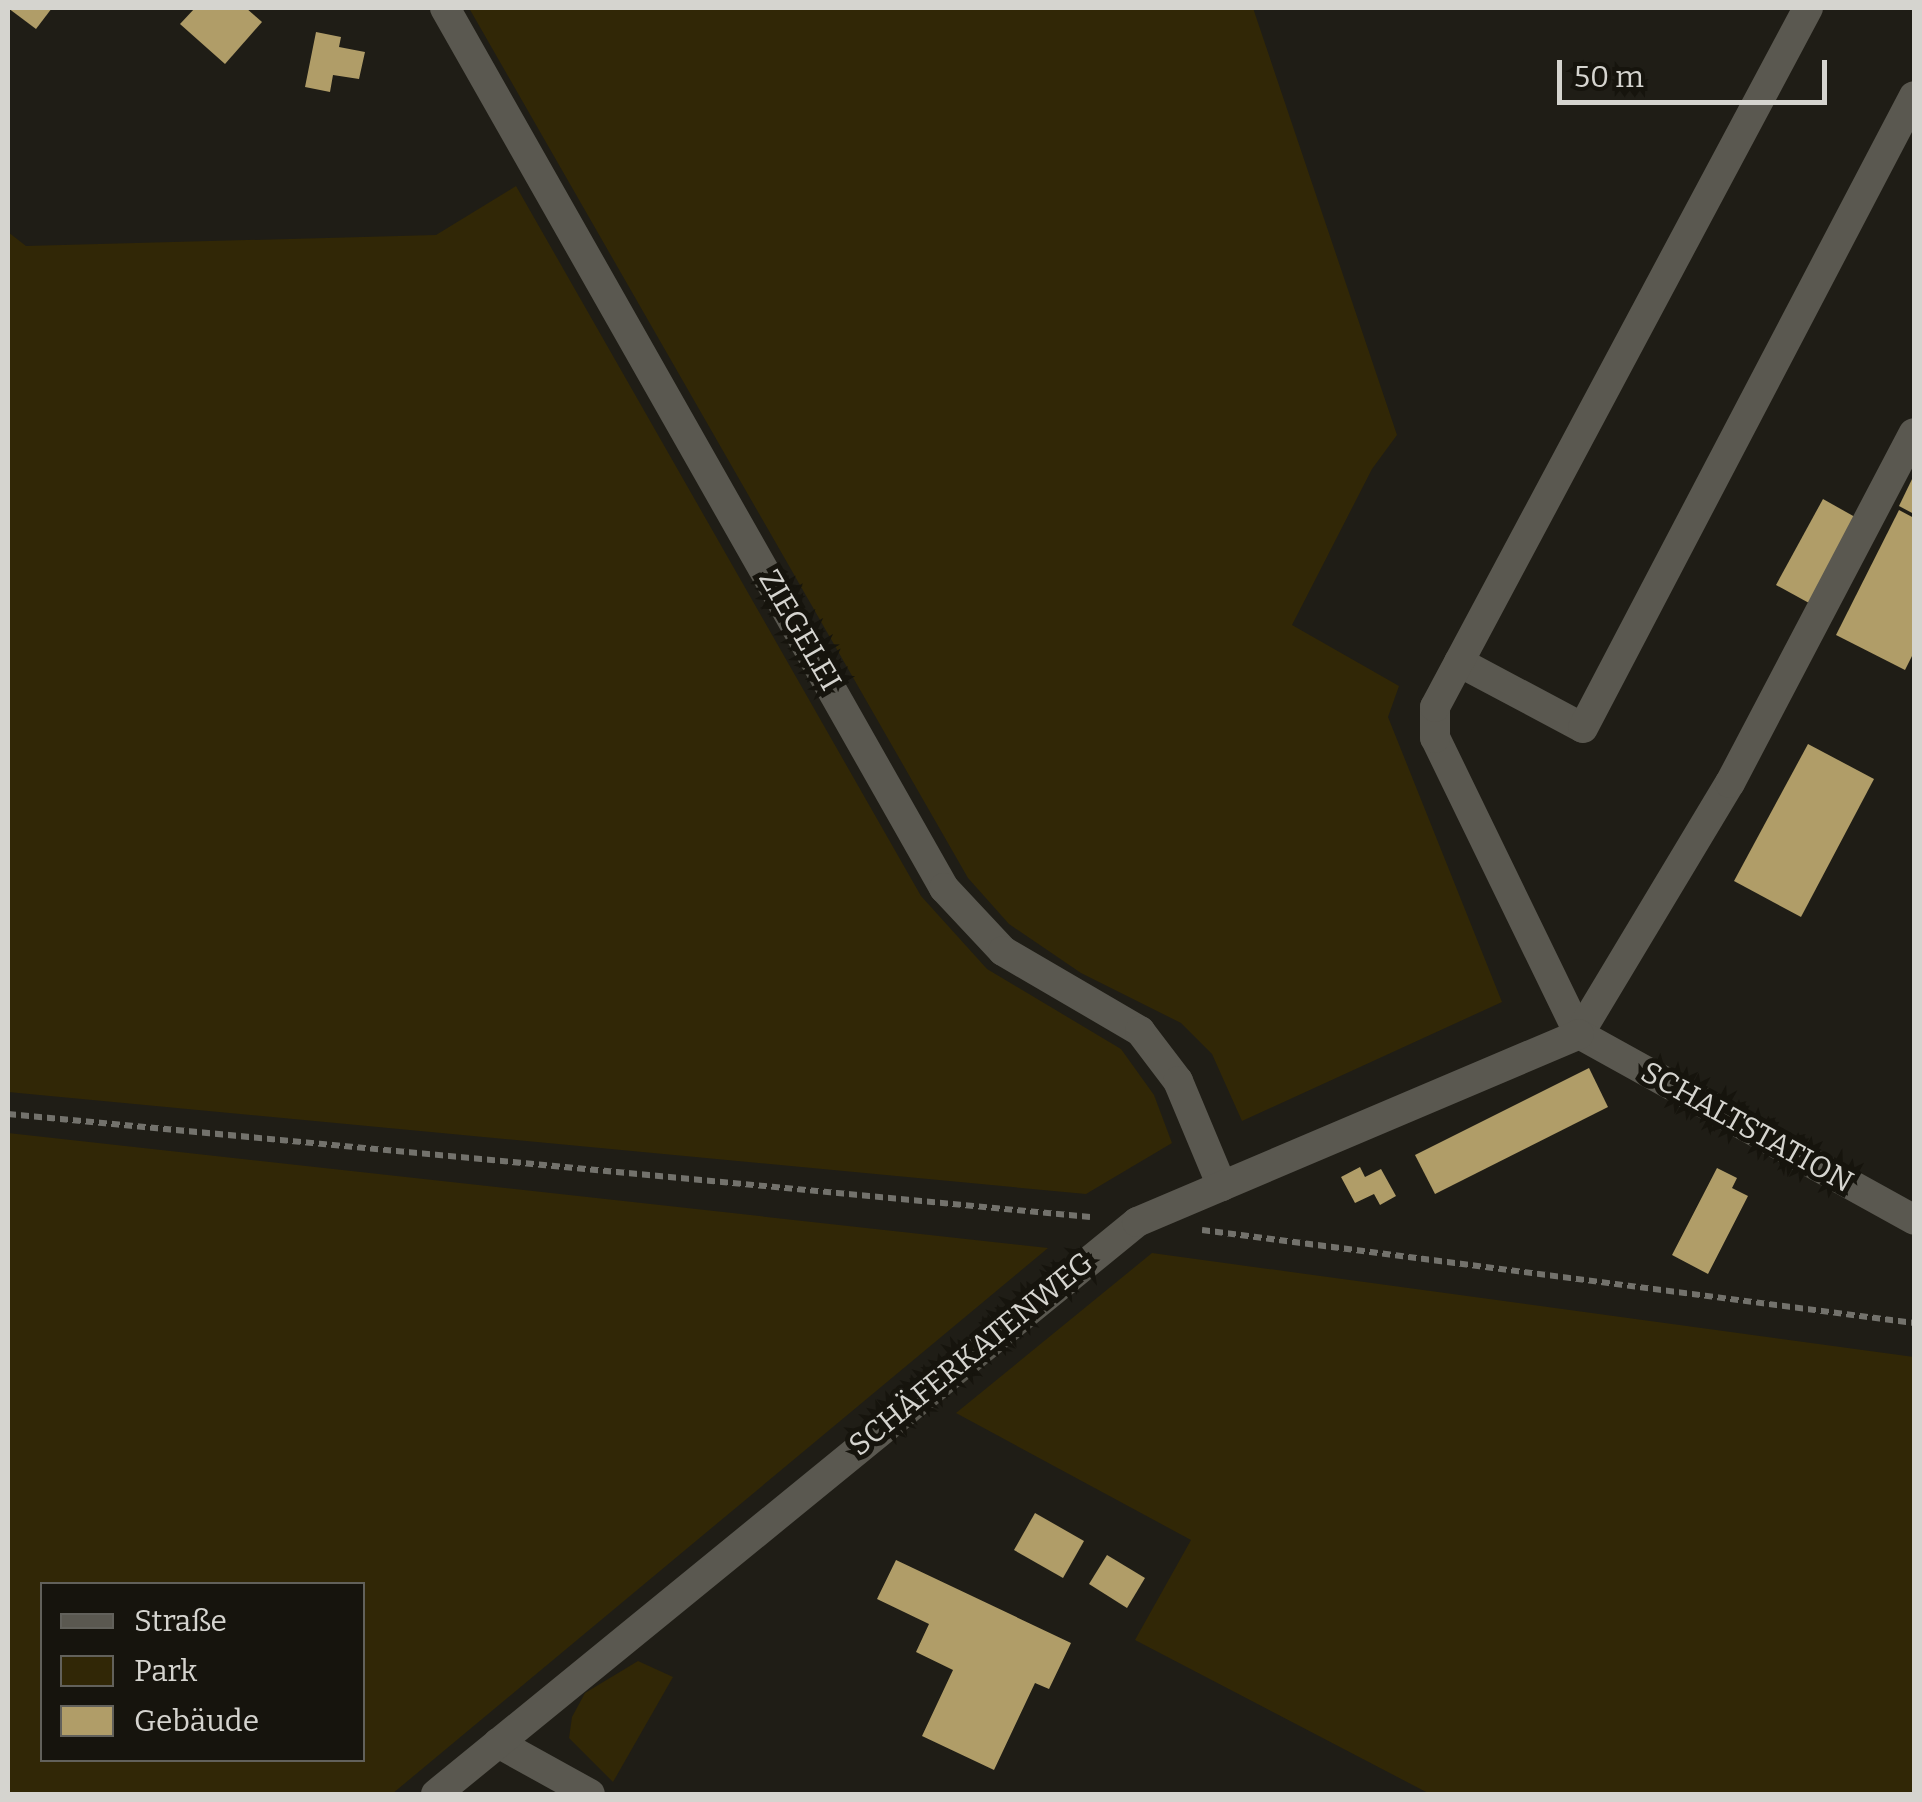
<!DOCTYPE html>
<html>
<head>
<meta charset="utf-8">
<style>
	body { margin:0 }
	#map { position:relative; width:1922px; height:1802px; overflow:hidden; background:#1f1d16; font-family:Bitter,serif }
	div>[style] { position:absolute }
	.green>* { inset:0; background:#312706 }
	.building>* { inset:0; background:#b09d68 }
	.path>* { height:6px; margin-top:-3px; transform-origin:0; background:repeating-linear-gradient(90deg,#73726c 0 8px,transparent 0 13px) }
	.minor>* { height:30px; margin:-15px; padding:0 15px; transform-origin:15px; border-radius:15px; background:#5a5850 }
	span { translate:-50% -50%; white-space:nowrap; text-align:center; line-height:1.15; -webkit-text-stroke:10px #16140d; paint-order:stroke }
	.street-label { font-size:30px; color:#d5d4cf }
	.frame { position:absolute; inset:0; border:10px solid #d5d4cf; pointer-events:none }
	.legend { position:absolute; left:40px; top:1582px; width:325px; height:180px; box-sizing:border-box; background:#16140d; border:2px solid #62615b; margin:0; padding:12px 18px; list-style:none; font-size:30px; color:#d5d4cf }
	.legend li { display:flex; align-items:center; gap:20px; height:50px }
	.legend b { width:50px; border:2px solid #62615b }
	.scale { position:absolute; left:1557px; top:60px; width:270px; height:45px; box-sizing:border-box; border:5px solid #d5d4cf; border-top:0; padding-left:12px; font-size:30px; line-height:35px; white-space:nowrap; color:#d5d4cf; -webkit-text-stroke:8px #16140d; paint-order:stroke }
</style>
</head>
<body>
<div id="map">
	<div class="green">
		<div style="clip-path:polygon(469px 8px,1253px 8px,1397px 435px,1372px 469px,1292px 625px,1399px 686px,1388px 717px,1502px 1002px,1242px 1121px,1212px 1054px,1181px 1023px,1081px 973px,1009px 924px,968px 878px)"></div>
		<div style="clip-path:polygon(516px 186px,921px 896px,987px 969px,1121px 1049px,1154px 1095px,1172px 1143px,1086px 1194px,8px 1092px,8px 232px,26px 246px,436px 235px)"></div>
		<div style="clip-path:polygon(evenodd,8px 1133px,1048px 1248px,392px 1794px,8px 1794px,8px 1133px,362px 1584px,362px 1760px,42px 1760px,42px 1584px,362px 1584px)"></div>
		<div style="clip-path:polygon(1152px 1253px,1914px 1357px,1914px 1794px,1430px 1794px,1135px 1640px,1191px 1540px,956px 1413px)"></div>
		<div style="clip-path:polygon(638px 1661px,673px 1677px,613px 1782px,569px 1738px,572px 1717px,585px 1693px)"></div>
	</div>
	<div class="building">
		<div style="clip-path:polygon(8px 8px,52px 8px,36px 29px)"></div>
		<div style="clip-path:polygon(195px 8px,246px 8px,262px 22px,225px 64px,180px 24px)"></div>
		<div style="clip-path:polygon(316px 32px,341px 37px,339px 47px,365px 52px,359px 79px,333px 75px,330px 92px,305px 87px)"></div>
		<div style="clip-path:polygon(1914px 475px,1914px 514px,1899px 506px)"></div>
		<div style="clip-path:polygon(1823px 499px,1855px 517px,1809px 603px,1776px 585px)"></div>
		<div style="clip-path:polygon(1899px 510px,1914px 518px,1914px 652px,1905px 670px,1836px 635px)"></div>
		<div style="clip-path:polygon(1808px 744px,1874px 779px,1801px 917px,1734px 881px)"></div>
		<div style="clip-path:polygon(1589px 1068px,1608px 1107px,1435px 1194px,1415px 1155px)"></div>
		<div style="clip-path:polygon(1360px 1167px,1365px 1177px,1381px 1169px,1396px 1196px,1380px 1205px,1374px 1194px,1355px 1203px,1341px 1177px)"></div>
		<div style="clip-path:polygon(1717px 1168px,1737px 1178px,1732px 1188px,1748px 1196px,1708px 1274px,1672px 1255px)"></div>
		<div style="clip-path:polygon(1035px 1513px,1084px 1541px,1063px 1578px,1014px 1550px)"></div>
		<div style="clip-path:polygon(1107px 1555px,1145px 1578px,1127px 1608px,1089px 1584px)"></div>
		<div style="clip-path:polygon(896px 1560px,1071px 1643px,1049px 1689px,1035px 1683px,994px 1770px,922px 1736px,953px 1670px,916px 1652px,929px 1624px,877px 1599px)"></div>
	</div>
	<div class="path">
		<div style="left:8px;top:1114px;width:1087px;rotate:5.44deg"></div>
		<div style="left:1202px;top:1230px;width:718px;rotate:7.44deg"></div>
	</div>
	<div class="minor">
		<div style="left:445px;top:8px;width:1012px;rotate:60.44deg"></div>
		<div style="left:944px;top:888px;width:86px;rotate:46.9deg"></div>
		<div style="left:1003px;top:951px;width:159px;rotate:30.3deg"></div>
		<div style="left:1140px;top:1031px;width:63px;rotate:52.8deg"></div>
		<div style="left:1178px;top:1081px;width:114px;rotate:67.3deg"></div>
		<div style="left:1459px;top:662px;width:140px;rotate:28deg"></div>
		<div style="left:1583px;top:728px;width:713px;rotate:-62.36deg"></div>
		<div style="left:1579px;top:1034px;width:329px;rotate:-115.9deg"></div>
		<div style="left:1435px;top:738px;width:31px;rotate:-90deg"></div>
		<div style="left:1435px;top:707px;width:792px;rotate:-61.91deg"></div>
		<div style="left:1579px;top:1034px;width:293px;rotate:-59deg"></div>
		<div style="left:1730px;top:783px;width:395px;rotate:-62.3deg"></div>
		<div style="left:1579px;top:1034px;width:383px;rotate:29deg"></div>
		<div style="left:498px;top:1743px;width:105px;rotate:29deg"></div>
		<div style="left:436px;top:1794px;width:905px;rotate:-39.21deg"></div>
		<div style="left:1137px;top:1222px;width:480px;rotate:-23deg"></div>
	</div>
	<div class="street-label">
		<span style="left:800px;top:630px;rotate:60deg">ZIEGELEI</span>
		<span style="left:1747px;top:1127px;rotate:29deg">SCHALTSTATION</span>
		<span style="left:971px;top:1354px;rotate:-39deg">SCHÄFERKATENWEG</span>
	</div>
	<div class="frame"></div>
	<ul class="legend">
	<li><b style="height:12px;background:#5a5850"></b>Straße</li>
	<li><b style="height:28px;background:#312706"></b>Park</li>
	<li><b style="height:28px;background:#b09d68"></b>Gebäude</li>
	</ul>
	<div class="scale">50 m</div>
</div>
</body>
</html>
